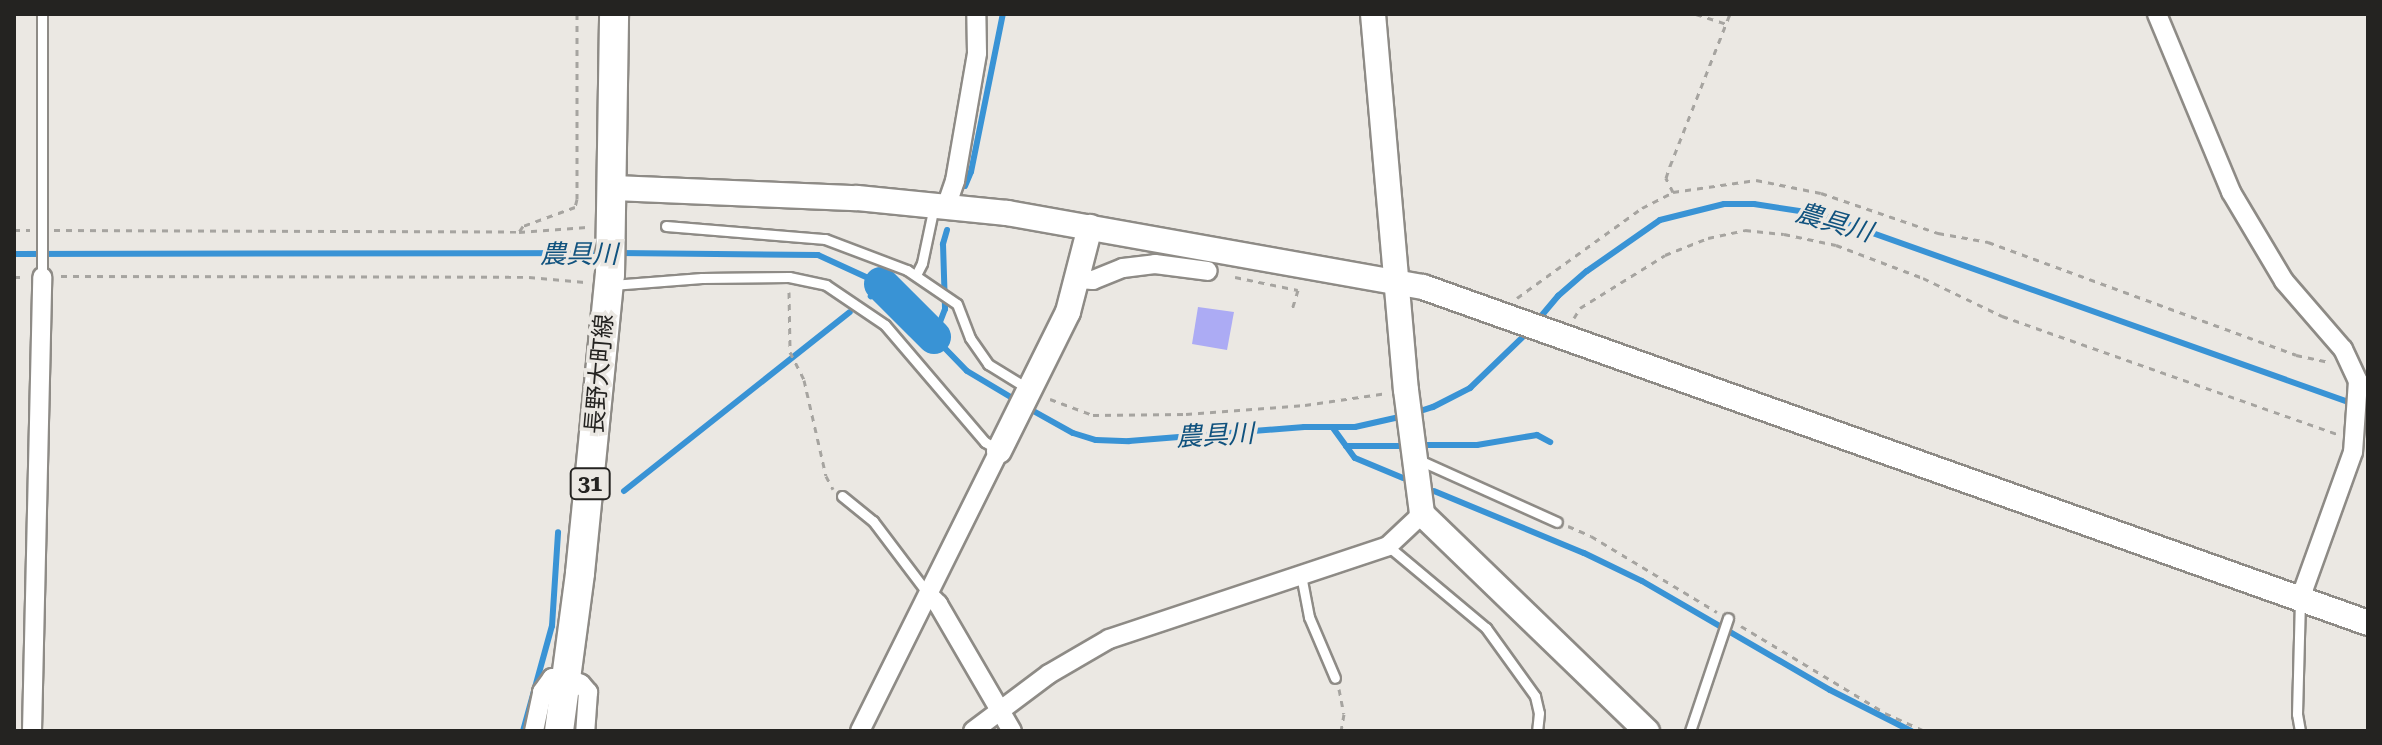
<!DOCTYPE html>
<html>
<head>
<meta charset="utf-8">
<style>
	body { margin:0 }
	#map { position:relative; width:2382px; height:745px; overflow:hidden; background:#ebe8e3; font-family:"Roboto Serif","Noto Sans JP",serif }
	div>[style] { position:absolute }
	.stream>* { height:6px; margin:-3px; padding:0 3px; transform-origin:3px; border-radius:3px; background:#3993d5 }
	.river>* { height:34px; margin:-17px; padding:0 17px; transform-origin:17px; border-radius:17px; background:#3993d5 }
	.building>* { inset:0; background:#acabf4 }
	.path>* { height:3px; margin-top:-1.5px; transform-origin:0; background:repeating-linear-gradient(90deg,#a6a4a0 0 6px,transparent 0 12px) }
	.roads { filter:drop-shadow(2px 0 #8e8b86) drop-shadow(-2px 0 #8e8b86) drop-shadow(0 2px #8e8b86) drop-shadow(0 -2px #8e8b86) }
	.lane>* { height:9px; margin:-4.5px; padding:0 4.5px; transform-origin:4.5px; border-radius:4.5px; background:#fff }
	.street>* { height:18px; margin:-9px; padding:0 9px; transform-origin:9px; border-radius:9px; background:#fff }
	.secondary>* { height:24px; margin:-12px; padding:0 12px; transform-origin:12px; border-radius:12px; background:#fff }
	.primary>* { height:28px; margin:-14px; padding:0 14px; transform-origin:14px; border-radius:14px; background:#fff }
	span { translate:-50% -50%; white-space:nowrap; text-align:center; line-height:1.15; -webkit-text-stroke:7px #ebe8e3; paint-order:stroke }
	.shield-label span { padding:2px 6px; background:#ebe8e3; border:2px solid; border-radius:6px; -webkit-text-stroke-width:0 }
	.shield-label { font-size:22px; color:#242321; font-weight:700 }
	.street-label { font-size:24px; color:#242321 }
	.water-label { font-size:26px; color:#10527e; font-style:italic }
	.frame { position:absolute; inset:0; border:16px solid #242321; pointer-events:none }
</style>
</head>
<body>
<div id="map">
	<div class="stream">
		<div style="left:965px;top:186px;width:15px;rotate:-67deg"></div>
		<div style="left:971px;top:172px;width:161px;rotate:-78.6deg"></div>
		<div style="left:947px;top:230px;width:15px;rotate:106deg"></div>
		<div style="left:943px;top:244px;width:65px;rotate:88.2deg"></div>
		<div style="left:945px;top:309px;width:30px;rotate:111deg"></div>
		<div style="left:934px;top:337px;width:47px;rotate:45.9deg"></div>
		<div style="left:967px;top:371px;width:61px;rotate:30.8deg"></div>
		<div style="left:618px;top:253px;width:200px;rotate:0.6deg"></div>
		<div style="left:818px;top:255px;width:69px;rotate:24.7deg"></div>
		<div style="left:881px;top:284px;width:16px;rotate:130deg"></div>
		<div style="left:14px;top:254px;width:588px;rotate:-0.1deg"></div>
		<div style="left:1537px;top:321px;width:33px;rotate:-50deg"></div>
		<div style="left:1558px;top:296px;width:38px;rotate:-41deg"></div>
		<div style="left:1587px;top:271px;width:89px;rotate:-34.9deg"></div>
		<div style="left:1660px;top:220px;width:66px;rotate:-14deg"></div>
		<div style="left:1724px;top:204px;width:30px"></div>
		<div style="left:1754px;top:204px;width:66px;rotate:8.7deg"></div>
		<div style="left:1819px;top:214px;width:583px;rotate:19.55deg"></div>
		<div style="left:1028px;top:408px;width:51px;rotate:29.1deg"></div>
		<div style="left:1073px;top:433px;width:24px;rotate:17deg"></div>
		<div style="left:1096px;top:440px;width:33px;rotate:2deg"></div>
		<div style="left:1129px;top:441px;width:176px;rotate:-4.6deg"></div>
		<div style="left:1304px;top:427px;width:51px"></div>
		<div style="left:1355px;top:427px;width:50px;rotate:-12.7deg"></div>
		<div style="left:1414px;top:413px;width:20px;rotate:-18deg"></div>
		<div style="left:1433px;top:407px;width:42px;rotate:-27.2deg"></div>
		<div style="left:1470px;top:388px;width:83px;rotate:-44deg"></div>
		<div style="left:1333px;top:428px;width:37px;rotate:54deg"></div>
		<div style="left:1355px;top:458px;width:52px;rotate:22.6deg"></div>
		<div style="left:1418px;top:445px;width:59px"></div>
		<div style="left:1477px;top:445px;width:61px;rotate:-9.5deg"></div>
		<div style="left:1537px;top:435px;width:15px;rotate:28deg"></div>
		<div style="left:1346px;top:446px;width:60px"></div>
		<div style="left:624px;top:491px;width:288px;rotate:-38.4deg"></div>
		<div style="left:1434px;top:491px;width:162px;rotate:22.5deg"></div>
		<div style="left:1584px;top:553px;width:64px;rotate:25.8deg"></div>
		<div style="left:1642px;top:581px;width:217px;rotate:30.1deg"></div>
		<div style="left:1830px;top:690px;width:91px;rotate:26.8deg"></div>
		<div style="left:523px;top:731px;width:109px;rotate:-74.6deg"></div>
		<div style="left:552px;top:626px;width:94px;rotate:-86.3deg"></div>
	</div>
	<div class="river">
		<div style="left:881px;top:284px;width:75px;rotate:45deg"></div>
	</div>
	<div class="building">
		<div style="clip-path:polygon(1198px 307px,1234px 312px,1227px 350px,1192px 344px)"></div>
	</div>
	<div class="path">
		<div style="left:577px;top:14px;width:185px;rotate:90deg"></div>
		<div style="left:577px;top:199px;width:8px;rotate:104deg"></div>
		<div style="left:575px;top:207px;width:55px;rotate:159.9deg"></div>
		<div style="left:523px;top:226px;width:7px;rotate:124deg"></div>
		<div style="left:519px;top:232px;width:68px;rotate:-4.2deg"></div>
		<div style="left:1696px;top:14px;width:32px;rotate:18deg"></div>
		<div style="left:1673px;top:192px;width:16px;rotate:-117deg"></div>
		<div style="left:1666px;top:178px;width:13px;rotate:-72deg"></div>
		<div style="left:1670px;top:166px;width:163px;rotate:-68.5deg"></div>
		<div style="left:14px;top:230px;width:16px"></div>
		<div style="left:54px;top:230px;width:465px;rotate:0.2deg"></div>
		<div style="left:61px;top:276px;width:468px;rotate:0.1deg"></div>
		<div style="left:529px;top:277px;width:56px;rotate:5.1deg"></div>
		<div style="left:14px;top:277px;width:11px"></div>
		<div style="left:1235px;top:277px;width:64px;rotate:11.7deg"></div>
		<div style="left:1298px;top:290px;width:21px;rotate:107deg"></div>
		<div style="left:789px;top:292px;width:60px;rotate:89deg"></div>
		<div style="left:790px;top:352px;width:31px;rotate:63deg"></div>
		<div style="left:804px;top:380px;width:98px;rotate:77.1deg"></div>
		<div style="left:826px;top:476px;width:15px;rotate:62deg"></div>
		<div style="left:1517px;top:298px;width:154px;rotate:-35.8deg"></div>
		<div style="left:1642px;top:208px;width:35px;rotate:-27deg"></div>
		<div style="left:1673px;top:192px;width:84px;rotate:-8.2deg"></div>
		<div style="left:1756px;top:180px;width:66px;rotate:11.3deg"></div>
		<div style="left:1821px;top:193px;width:124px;rotate:18.9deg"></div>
		<div style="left:1938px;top:233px;width:51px;rotate:10.2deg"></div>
		<div style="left:1988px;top:242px;width:328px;rotate:20.1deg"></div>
		<div style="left:2296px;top:355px;width:35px;rotate:12deg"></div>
		<div style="left:1574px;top:318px;width:12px;rotate:-59deg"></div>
		<div style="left:1580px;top:308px;width:100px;rotate:-31.9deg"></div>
		<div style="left:1665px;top:255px;width:46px;rotate:-21.6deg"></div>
		<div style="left:1708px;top:238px;width:38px;rotate:-12deg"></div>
		<div style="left:1745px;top:230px;width:39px;rotate:6deg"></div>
		<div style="left:1784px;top:234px;width:53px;rotate:11.9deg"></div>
		<div style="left:1836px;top:245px;width:93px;rotate:20.8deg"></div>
		<div style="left:1923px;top:278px;width:88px;rotate:25.7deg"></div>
		<div style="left:2002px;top:316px;width:355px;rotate:19.4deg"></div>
		<div style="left:1050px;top:399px;width:46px;rotate:20.4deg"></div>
		<div style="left:1093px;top:415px;width:93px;rotate:-0.6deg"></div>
		<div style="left:1186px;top:414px;width:119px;rotate:-4.3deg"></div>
		<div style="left:1305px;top:405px;width:83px;rotate:-8.3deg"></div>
		<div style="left:1568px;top:526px;width:25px;rotate:23deg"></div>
		<div style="left:1591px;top:536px;width:147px;rotate:31.1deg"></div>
		<div style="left:1741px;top:626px;width:168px;rotate:31.1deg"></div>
		<div style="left:1885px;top:713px;width:44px;rotate:24.2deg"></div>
		<div style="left:1339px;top:689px;width:25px;rotate:79deg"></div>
		<div style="left:1344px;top:714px;width:17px;rotate:100deg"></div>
	</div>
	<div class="roads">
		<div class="lane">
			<div style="left:666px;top:226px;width:160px;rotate:4.7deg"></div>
			<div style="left:825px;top:239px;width:88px;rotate:20.7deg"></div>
			<div style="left:907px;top:270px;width:60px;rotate:34.2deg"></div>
			<div style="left:957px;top:304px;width:36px;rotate:69deg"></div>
			<div style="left:970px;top:338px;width:32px;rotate:55deg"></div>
			<div style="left:988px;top:364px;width:46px;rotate:31.6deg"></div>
			<div style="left:916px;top:275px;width:13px;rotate:-63deg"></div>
			<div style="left:922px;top:263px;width:58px;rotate:-78.1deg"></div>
			<div style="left:42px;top:277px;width:263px;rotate:-90deg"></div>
			<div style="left:612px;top:285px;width:90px;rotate:-4.4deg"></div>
			<div style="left:702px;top:278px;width:87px;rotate:-0.7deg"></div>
			<div style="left:789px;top:277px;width:38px;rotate:12deg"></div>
			<div style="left:826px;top:285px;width:71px;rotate:34.1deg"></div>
			<div style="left:885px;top:325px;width:154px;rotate:49.5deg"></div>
			<div style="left:985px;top:442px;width:16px;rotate:30deg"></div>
			<div style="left:1419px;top:460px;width:151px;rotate:24.2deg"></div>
			<div style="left:842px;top:496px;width:40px;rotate:39deg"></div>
			<div style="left:873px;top:521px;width:93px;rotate:52.9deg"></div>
			<div style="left:1388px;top:546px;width:128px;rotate:39.9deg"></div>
			<div style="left:1486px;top:628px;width:84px;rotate:54.2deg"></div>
			<div style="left:1535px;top:696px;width:17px;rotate:77deg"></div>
			<div style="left:1539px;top:713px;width:18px;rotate:96deg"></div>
			<div style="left:1301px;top:575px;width:43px;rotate:79.2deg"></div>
			<div style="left:1309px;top:617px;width:66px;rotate:66.9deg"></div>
			<div style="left:1690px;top:731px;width:119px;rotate:-71.4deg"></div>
			<div style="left:2300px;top:731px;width:17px;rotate:-100deg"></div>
			<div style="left:2297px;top:714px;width:112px;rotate:-88.5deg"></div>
		</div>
		<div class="street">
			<div style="left:2157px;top:14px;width:193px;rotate:67.4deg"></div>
			<div style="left:2231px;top:192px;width:104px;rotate:59.2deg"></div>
			<div style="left:2284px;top:281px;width:90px;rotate:49.1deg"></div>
			<div style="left:2343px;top:349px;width:35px;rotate:65deg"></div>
			<div style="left:2358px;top:381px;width:71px;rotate:94deg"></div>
			<div style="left:2353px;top:452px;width:156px;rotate:109.8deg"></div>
			<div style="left:946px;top:207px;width:28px;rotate:-71deg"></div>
			<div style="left:955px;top:181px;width:130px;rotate:-80.2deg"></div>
			<div style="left:977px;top:53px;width:39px;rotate:-91deg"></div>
			<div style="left:1078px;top:279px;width:15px;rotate:4deg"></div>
			<div style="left:1093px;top:280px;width:32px;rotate:-22deg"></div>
			<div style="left:1123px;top:268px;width:32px;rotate:-7deg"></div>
			<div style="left:1155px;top:264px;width:53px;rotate:7.5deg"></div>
			<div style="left:929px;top:595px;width:13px;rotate:45deg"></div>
			<div style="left:938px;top:604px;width:147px;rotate:59.8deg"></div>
			<div style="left:32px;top:731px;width:454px;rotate:-88.7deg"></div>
			<div style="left:534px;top:731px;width:40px;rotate:-78deg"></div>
			<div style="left:542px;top:692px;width:17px;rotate:-54deg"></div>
			<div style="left:552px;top:678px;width:15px"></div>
			<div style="left:567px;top:678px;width:15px;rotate:23deg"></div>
			<div style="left:581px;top:684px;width:11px;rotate:49deg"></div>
			<div style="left:588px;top:692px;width:39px;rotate:94deg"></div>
			<div style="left:860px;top:731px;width:313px;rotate:-63.6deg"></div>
			<div style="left:973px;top:731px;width:95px;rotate:-36.9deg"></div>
			<div style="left:1049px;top:674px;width:69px;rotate:-30.3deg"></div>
			<div style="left:1109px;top:639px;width:294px;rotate:-18.4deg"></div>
			<div style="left:1388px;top:546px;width:47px;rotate:-43.3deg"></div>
		</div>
		<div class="secondary">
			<div style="left:1373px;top:14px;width:377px;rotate:85deg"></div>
			<div style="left:1406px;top:390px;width:125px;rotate:82.6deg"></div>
			<div style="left:1422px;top:514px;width:313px;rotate:44deg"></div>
			<div style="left:614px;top:188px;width:243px;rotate:2.4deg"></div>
			<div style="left:857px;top:198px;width:151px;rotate:5.7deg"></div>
			<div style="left:1007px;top:213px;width:423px;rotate:10.1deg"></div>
			<div style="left:1423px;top:287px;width:1003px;rotate:19.57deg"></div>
			<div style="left:999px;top:451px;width:155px;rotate:-63.6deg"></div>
			<div style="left:1068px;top:312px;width:88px;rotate:-75.5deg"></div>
		</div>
		<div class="primary">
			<div style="left:559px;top:731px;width:159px;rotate:-82.4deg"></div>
			<div style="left:580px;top:573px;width:300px;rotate:-84.3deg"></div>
			<div style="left:610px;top:275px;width:261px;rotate:-89.1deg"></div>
		</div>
	</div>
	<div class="shield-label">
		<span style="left:590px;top:484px">31</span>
	</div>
	<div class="street-label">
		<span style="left:600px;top:374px;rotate:-85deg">長野大町線</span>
	</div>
	<div class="water-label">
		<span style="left:1834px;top:223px;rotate:16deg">農具川</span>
		<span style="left:579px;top:255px">農具川</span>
		<span style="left:1215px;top:436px;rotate:-3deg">農具川</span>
	</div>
	<div class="frame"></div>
</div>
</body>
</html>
